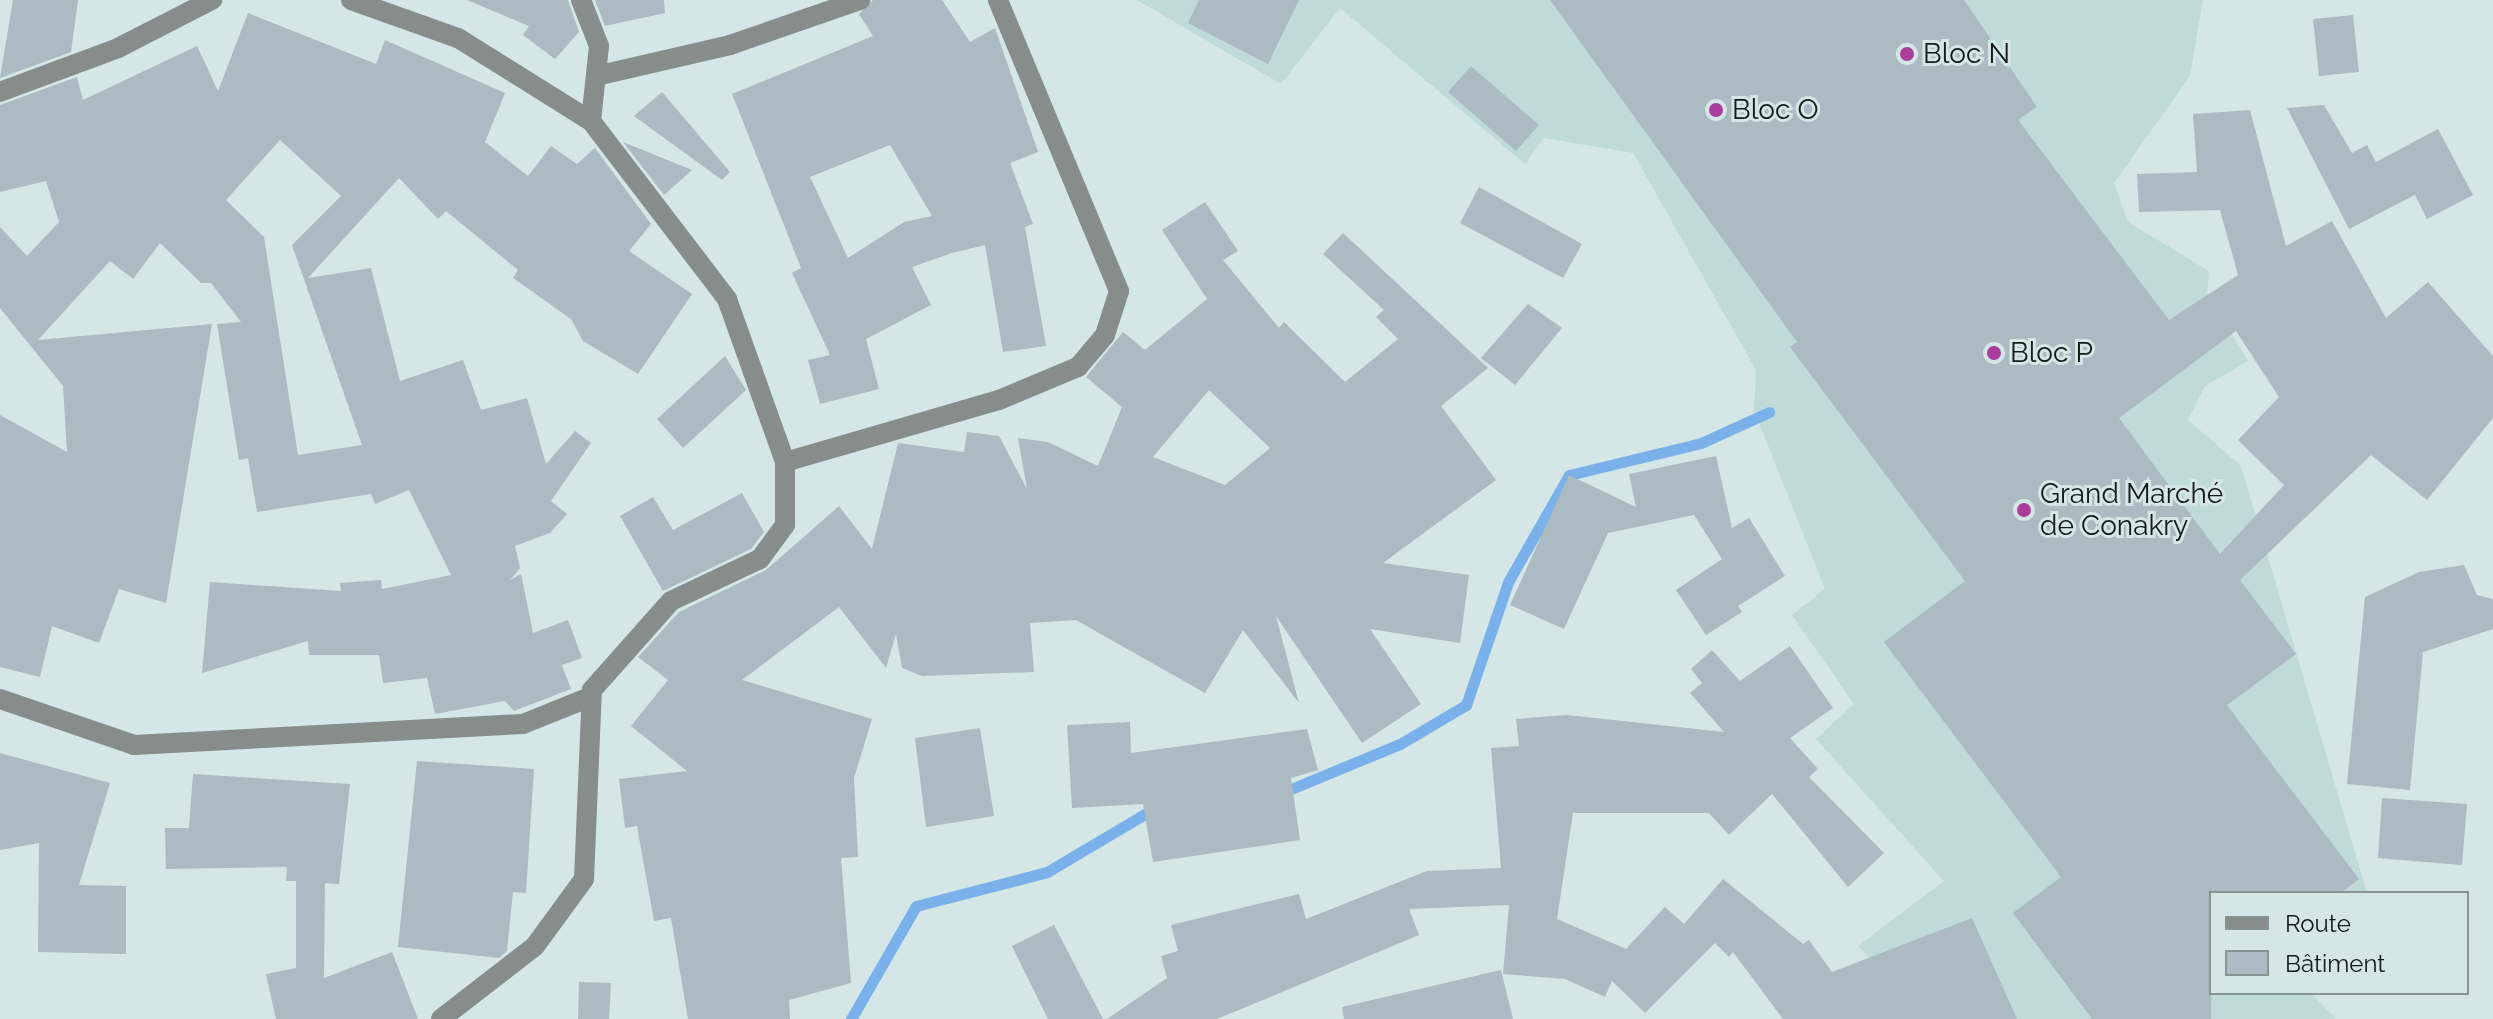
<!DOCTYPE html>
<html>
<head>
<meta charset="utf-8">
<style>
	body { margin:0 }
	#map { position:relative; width:2493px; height:1019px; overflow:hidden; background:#d4e6e6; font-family:Raleway,sans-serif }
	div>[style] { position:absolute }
	.built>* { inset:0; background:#bfdad9 }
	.stream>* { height:11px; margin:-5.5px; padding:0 5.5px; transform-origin:5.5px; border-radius:5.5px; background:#7ab1ea }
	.building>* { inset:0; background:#abbbc1 }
	.minor>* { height:20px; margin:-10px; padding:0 10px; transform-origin:10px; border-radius:10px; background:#868d8a }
	.dots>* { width:22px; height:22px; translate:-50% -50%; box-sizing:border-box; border:4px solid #d4e6e6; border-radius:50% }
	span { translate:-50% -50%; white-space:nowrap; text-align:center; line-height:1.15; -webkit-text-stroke:6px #d4e6e6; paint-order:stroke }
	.poi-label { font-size:28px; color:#131a1a }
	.left { translate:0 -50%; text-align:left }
	.legend { position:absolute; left:2209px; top:891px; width:260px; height:104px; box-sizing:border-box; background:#d4e6e6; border:2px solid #879494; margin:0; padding:10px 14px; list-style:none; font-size:24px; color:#131a1a }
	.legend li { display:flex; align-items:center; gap:16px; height:40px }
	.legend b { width:40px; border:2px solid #879494 }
</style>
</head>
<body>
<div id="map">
	<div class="built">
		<div style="clip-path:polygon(1137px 0,2203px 0,2190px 76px,2114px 183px,2128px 222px,2209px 271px,2207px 293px,2248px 361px,2205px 386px,2188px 420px,2241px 466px,2367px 893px,2211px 893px,2211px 993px,2311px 993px,2336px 1019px,1928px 1019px,1858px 946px,1944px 881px,1816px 739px,1854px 704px,1792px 615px,1825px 589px,1754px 410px,1756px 370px,1633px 153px,1544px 138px,1525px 164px,1340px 8px,1281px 84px)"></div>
	</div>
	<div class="stream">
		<div style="left:1279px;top:794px;width:131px;rotate:-22.5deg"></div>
		<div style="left:1400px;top:744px;width:77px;rotate:-30.6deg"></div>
		<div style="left:1466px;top:705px;width:130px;rotate:-71.1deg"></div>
		<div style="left:1508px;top:582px;width:123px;rotate:-60.3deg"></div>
		<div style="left:1569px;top:475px;width:136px;rotate:-13.6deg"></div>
		<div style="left:1701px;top:443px;width:75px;rotate:-24.5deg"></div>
		<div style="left:851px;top:1019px;width:130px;rotate:-60.1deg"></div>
		<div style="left:916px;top:906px;width:135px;rotate:-14.5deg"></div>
		<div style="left:1047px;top:872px;width:126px;rotate:-30.7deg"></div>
	</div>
	<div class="building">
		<div style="clip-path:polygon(13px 0,78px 0,71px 52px,0 78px)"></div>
		<div style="clip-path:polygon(467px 0,568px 0,579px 32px,555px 59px,523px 35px,529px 26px)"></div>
		<div style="clip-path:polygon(595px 0,664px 0,665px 13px,605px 26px)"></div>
		<div style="clip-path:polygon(evenodd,873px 0,942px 0,970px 42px,995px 28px,1038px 152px,1010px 163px,1033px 224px,1025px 227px,1046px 346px,1003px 352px,985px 245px,952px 253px,912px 267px,931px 305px,866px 339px,879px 389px,820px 404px,808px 360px,830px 355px,792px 273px,801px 268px,732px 94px,873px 36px,859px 14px,873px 0,890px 145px,932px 216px,904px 222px,848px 258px,810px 177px,890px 145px)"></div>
		<div style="clip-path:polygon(1199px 0,1299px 0,1268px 64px,1188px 23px)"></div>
		<div style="clip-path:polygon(evenodd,1550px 0,1964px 0,2037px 107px,2018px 120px,2169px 320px,2238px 275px,2220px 210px,2139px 212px,2137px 174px,2197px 172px,2193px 114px,2250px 110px,2286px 246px,2332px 221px,2386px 318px,2428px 282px,2493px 356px,2493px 418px,2427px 500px,2371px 455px,2240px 580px,2296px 654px,2227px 705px,2359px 879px,2341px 893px,2211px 893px,2211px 1019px,2092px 1019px,2013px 913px,2061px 877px,1884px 642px,1965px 581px,1790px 347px,1797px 342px,1550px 0,2236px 331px,2279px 397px,2238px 440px,2284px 485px,2220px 554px,2119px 418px,2236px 331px)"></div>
		<div style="clip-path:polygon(evenodd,248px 13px,376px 64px,385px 40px,505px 93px,485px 142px,528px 176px,551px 146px,577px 164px,595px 148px,651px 224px,629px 251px,692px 294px,638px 374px,583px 341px,571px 319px,513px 278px,518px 270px,446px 211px,438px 219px,399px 178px,308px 278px,371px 268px,400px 381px,463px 360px,481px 410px,527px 398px,546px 464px,575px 431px,591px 443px,551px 501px,567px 514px,550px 533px,515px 546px,520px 568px,510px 580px,521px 574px,533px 633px,568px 620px,582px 658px,562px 665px,571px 689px,514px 711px,505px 701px,435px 714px,427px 678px,383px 683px,379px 655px,309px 655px,308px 641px,202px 673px,210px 582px,341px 591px,340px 583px,381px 580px,382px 589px,451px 575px,409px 490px,375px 504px,371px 494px,257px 512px,248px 458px,239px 460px,217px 324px,241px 322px,211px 283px,201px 283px,160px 243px,133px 279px,110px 261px,38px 340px,212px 324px,166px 603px,119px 589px,99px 643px,52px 626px,40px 677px,0 667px,0 415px,67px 452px,63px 386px,0 308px,0 227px,27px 256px,59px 222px,46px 181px,0 192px,0 105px,77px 77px,83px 100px,197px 46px,218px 91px,248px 13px,280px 140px,341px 196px,292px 245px,362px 445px,298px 455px,264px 237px,226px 200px,280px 140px)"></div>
		<div style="clip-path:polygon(2353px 15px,2359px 72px,2319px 76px,2313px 19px)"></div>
		<div style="clip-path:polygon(1471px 66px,1539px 125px,1516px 151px,1448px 92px)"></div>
		<div style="clip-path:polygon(662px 92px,730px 172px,722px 180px,634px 116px)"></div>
		<div style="clip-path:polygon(2324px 105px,2352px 153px,2367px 145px,2376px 162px,2438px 129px,2473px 195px,2427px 219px,2415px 195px,2349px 229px,2287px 108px)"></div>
		<div style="clip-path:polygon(623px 142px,692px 170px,664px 195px)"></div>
		<div style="clip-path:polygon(1479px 187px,1582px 244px,1563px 278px,1460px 223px)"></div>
		<div style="clip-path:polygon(evenodd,1205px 202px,1238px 251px,1223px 260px,1279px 328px,1284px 322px,1345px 382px,1398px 339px,1376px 317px,1384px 310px,1323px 254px,1343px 233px,1488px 368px,1441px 406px,1496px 480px,1383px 563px,1469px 575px,1460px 643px,1370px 629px,1421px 704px,1362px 743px,1276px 616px,1299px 703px,1243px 630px,1205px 693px,1076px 620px,1030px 623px,1034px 672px,922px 676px,902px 668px,896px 634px,886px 668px,839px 607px,742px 680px,872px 719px,854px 778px,858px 857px,841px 858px,851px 983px,789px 1000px,790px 1019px,688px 1019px,671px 918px,654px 921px,637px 826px,625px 828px,619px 779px,687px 771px,631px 726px,668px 680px,638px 657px,679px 612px,766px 570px,839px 506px,872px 549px,898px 443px,964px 452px,967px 432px,999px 436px,1027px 489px,1018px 438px,1048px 442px,1098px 466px,1122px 407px,1086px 377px,1123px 332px,1145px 350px,1207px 299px,1162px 230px,1205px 202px,1209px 390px,1270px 448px,1225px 485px,1153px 457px,1209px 390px)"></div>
		<div style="clip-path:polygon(1528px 304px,1562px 328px,1515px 385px,1481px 358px)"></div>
		<div style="clip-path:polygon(725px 356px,746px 390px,683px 448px,657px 419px)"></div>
		<div style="clip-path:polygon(1716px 456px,1732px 528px,1749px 518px,1785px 576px,1738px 606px,1742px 612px,1706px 635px,1676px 590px,1722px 559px,1694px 515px,1608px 533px,1564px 629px,1510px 605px,1569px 475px,1636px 507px,1629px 474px)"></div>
		<div style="clip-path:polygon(742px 493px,764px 532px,751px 549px,663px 591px,620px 516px,653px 497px,673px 530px)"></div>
		<div style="clip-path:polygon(2464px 565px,2477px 595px,2493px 599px,2493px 629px,2423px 652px,2410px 790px,2347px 784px,2365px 597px,2419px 572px)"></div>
		<div style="clip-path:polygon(1790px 646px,1833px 708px,1790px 738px,1818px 769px,1809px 777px,1884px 853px,1848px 887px,1772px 794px,1729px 835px,1709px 813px,1573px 813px,1557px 919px,1626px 949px,1665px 907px,1684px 924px,1723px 879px,1803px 944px,1809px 940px,1832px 972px,1972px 918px,2017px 1019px,1783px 1019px,1733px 952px,1729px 957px,1715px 943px,1645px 1013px,1612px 981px,1605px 997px,1565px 979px,1503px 974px,1509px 905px,1409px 909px,1419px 935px,1217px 1019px,1107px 1019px,1167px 978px,1161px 956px,1178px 951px,1171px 925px,1299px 894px,1306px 919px,1427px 871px,1501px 868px,1491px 748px,1519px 746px,1516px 719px,1567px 715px,1724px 732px,1690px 693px,1702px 683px,1691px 669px,1712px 650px,1740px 681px)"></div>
		<div style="clip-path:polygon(1130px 722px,1131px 753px,1307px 729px,1318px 770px,1291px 778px,1300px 840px,1153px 862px,1143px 804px,1072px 808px,1067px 725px)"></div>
		<div style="clip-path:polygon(980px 728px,994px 816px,926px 827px,915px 738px)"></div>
		<div style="clip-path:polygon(0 753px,110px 783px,79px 885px,126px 886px,126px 954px,38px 952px,39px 843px,0 850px)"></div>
		<div style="clip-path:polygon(417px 761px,534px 769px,526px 893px,513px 892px,507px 951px,499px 958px,398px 947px)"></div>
		<div style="clip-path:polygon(193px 774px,350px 784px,339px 884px,325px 883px,324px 978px,392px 952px,418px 1019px,276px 1019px,266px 974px,296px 968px,296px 881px,286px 881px,287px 867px,166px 869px,165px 828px,189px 828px)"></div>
		<div style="clip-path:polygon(2382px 798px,2467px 804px,2462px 865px,2378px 858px)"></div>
		<div style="clip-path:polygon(1054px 925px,1103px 1019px,1048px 1019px,1012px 946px)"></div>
		<div style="clip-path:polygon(1501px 970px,1513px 1019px,1344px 1019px,1342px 1007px)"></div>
		<div style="clip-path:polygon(579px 982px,611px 983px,609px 1019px,578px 1019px)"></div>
	</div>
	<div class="minor">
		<div style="left:351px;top:0;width:114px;rotate:19.6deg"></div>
		<div style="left:458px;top:38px;width:157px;rotate:32deg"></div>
		<div style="left:591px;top:121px;width:224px;rotate:52.6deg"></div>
		<div style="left:727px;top:299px;width:173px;rotate:70.4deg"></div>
		<div style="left:581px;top:0;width:49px;rotate:68.6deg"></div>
		<div style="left:599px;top:46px;width:75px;rotate:96.1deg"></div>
		<div style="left:596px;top:76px;width:138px;rotate:-13deg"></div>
		<div style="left:730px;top:45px;width:138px;rotate:-19.1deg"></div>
		<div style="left:0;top:92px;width:126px;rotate:-20.4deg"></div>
		<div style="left:118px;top:48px;width:106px;rotate:-27.1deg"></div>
		<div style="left:0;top:699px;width:142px;rotate:18.9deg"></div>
		<div style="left:134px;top:745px;width:390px;rotate:-3.1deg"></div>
		<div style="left:523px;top:724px;width:72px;rotate:-21.9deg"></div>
		<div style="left:441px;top:1019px;width:119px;rotate:-37.8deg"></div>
		<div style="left:535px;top:946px;width:83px;rotate:-53.8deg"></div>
		<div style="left:584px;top:879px;width:189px;rotate:-87.6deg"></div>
		<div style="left:592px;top:690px;width:119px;rotate:-48.4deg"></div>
		<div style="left:671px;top:601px;width:98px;rotate:-25.3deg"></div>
		<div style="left:760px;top:559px;width:42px;rotate:-53.7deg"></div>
		<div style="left:785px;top:525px;width:63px;rotate:-90deg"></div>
		<div style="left:785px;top:462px;width:223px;rotate:-16.2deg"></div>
		<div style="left:999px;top:400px;width:86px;rotate:-22.7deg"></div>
		<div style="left:1078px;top:367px;width:42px;rotate:-49.8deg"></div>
		<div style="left:1105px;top:335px;width:46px;rotate:-72.3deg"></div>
		<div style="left:1119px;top:291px;width:315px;rotate:-112.6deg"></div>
	</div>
	<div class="dots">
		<div style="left:1907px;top:54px;background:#aa3d9c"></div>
		<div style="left:1716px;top:110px;background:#aa3d9c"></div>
		<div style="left:1994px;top:353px;background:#aa3d9c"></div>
		<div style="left:2024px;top:510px;background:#aa3d9c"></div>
	</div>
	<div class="poi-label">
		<span class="left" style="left:1923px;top:54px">Bloc N</span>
		<span class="left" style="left:1732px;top:110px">Bloc O</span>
		<span class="left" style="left:2010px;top:353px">Bloc P</span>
		<span class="left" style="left:2040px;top:510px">Grand Marché<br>de Conakry</span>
	</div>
	<ul class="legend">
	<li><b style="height:10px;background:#868d8a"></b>Route</li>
	<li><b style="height:22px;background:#abbbc1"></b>Bâtiment</li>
	</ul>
</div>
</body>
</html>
